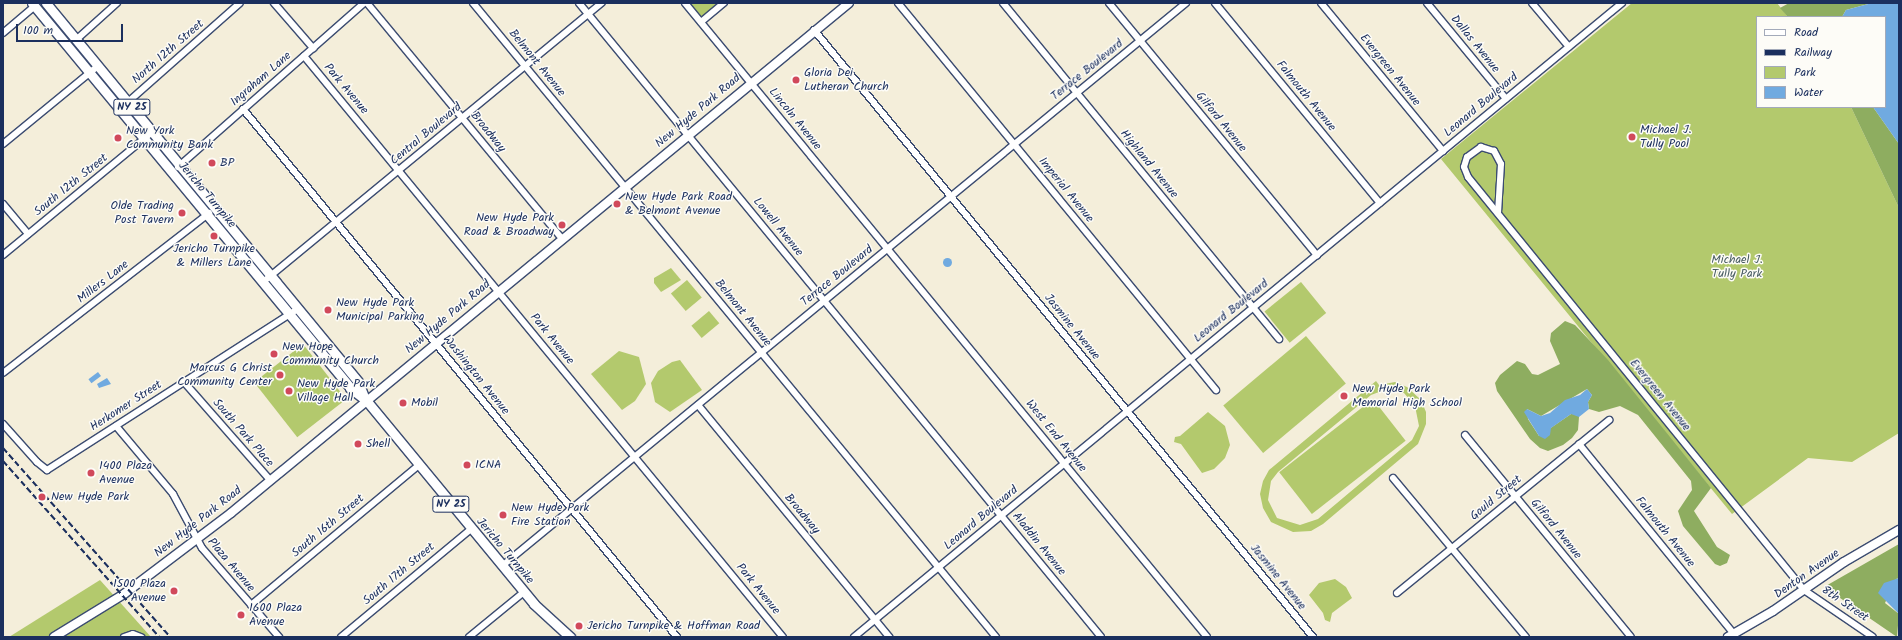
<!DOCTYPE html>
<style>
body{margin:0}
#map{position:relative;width:1902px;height:640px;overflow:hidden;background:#f4eeda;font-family:Kalam,sans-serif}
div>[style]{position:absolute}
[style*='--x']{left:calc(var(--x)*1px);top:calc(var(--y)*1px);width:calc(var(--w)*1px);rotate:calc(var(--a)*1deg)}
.green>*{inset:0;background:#b3c96d;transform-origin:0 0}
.forest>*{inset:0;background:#8ead60}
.water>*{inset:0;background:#70aae0;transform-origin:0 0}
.round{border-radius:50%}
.roads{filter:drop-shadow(1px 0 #3c4c71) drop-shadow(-1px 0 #3c4c71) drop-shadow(0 1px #3c4c71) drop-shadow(0 -1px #3c4c71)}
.minor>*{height:6px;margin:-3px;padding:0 3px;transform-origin:3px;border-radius:3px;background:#fff}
.secondary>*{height:8px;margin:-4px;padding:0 4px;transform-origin:4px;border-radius:4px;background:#fff}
.primary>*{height:9px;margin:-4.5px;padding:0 4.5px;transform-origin:4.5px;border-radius:4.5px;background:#fff}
.rail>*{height:2px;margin-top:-1px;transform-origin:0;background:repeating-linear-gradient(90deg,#1b2f5e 0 6px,transparent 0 9px)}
.dots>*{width:11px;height:11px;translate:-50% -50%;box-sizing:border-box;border:2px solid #fdfcf7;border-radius:50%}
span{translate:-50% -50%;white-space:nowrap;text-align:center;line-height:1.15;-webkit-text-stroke:3px #fdfcf7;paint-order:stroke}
.shield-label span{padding:1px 3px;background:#fdfcf7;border:1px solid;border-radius:3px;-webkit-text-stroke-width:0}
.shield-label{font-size:11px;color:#1b2f5e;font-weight:700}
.street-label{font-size:12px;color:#1b2f5e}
.poi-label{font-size:12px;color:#1b2f5e}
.left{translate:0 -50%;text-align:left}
.right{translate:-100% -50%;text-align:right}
.park-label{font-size:12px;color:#495d62}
.frame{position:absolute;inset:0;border:4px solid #1b2f5e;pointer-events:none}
.legend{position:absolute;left:1756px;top:16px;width:130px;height:92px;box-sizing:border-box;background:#fdfcf7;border:1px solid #a3aaba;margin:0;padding:5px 7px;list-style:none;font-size:12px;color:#1b2f5e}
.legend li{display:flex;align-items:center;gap:8px;height:20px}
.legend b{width:20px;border:1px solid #a3aaba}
.scale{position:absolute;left:16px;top:24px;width:107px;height:18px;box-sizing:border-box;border:2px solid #1b2f5e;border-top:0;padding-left:5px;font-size:12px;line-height:14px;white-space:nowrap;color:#1b2f5e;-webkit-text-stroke:3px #fdfcf7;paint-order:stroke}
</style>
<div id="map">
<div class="green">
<div style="clip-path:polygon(690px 3px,718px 3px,701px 17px)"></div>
<div style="clip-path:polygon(1632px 3px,1777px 3px,1788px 17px,1757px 17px,1757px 107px,1851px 107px,1899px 208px,1899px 433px,1852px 462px,1808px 458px,1732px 514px,1441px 159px)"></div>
<div style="clip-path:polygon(671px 268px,681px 280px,661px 292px,654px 283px,654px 278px)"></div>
<div style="left:687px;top:280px;width:23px;height:21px;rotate:50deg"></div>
<div style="left:1301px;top:282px;width:40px;height:47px;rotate:51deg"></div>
<div style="left:709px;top:311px;width:16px;height:23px;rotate:50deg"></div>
<div style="left:1306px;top:336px;width:62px;height:108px;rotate:50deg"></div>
<div style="left:303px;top:344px;width:70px;height:62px;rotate:52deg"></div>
<div style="clip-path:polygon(619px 351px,639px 357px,646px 384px,635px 401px,622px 410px,591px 374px)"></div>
<div style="clip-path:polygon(680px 360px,702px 390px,670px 412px,655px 402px,651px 383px,658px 371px,672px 362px)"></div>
<div style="clip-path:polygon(evenodd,1376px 381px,1379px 385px,1395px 382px,1407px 387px,1421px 400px,1426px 412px,1426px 424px,1418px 444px,1323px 524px,1311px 531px,1293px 532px,1271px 522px,1263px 508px,1260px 494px,1263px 481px,1269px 470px,1376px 381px,1387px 389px,1404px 393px,1415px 406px,1419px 426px,1412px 440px,1318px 519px,1300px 525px,1277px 518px,1268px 500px,1271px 481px,1278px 472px,1371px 395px,1387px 389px)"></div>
<div style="left:1373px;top:399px;width:53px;height:119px;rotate:52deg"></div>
<div style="clip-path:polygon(1208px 412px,1225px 426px,1230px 445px,1225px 458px,1214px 469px,1202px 473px,1181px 444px,1174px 442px,1175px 437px,1180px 436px)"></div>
<div style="clip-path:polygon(1335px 579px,1346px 587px,1352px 598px,1332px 613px,1330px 622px,1325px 620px,1323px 613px,1309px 595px,1319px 583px)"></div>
<div style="clip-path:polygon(100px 580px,151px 637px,9px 637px)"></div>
</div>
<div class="forest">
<div style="clip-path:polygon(1789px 3px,1872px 3px,1846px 10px,1842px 17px,1788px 17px,1780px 8px)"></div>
<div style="clip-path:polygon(1851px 107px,1873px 107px,1899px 144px,1899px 208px)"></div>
<div style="clip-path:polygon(1565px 321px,1575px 325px,1608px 360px,1711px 488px,1694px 511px,1717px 547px,1730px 555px,1727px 563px,1720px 566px,1715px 564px,1683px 526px,1678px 511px,1692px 490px,1691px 481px,1638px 415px,1620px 406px,1599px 412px,1589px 409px,1588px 402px,1592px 395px,1587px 389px,1541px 416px,1527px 409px,1528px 419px,1539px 436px,1571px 414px,1578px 414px,1579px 417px,1578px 430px,1572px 438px,1563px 445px,1548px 451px,1540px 448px,1530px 439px,1497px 391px,1495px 383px,1500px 375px,1517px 361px,1525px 364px,1532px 374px,1538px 375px,1560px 364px,1550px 341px,1551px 333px)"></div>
<div style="clip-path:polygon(1899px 544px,1899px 578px,1896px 579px,1885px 603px,1899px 614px,1897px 637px,1824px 587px)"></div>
</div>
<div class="water">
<div style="clip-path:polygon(1872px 3px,1899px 3px,1899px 144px,1873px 107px,1885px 107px,1885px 17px,1842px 17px,1846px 10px)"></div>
<div class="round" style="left:942.5px;top:257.5px;width:9px;height:9px"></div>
<div style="left:98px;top:372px;width:5px;height:12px;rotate:53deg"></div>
<div style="clip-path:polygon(107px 378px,111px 384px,99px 388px,97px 384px)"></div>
<div style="clip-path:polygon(1587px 389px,1592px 395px,1588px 402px,1589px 409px,1579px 417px,1571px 414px,1551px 428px,1550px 435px,1545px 439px,1539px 436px,1524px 412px,1527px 409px,1541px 416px,1550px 413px,1565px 400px,1580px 395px)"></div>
<div style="clip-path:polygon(1899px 578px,1899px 614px,1878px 593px,1884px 583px)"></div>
</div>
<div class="roads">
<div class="minor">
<div style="--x:274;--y:3;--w:60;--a:49.1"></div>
<div style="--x:367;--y:3;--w:306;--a:50.4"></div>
<div style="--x:473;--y:3;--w:822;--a:50.48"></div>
<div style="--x:579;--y:3;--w:821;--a:50.53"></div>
<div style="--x:685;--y:3;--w:821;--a:50.53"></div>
<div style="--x:898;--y:3;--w:501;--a:50.59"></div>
<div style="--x:1003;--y:3;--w:435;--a:50.6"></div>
<div style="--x:1109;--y:3;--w:327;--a:50.5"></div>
<div style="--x:1215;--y:3;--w:259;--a:50.5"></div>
<div style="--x:1321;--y:3;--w:192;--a:50.5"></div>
<div style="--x:1427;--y:3;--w:124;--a:50.5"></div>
<div style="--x:1532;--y:3;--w:57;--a:49.9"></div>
<div style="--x:701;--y:22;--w:30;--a:-40"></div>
<div style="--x:814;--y:30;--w:786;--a:50.58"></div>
<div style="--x:3;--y:33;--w:42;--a:-40.2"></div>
<div style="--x:77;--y:39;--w:54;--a:-42"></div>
<div style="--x:304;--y:56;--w:753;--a:50.5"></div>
<div style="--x:128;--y:102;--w:149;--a:-41.5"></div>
<div style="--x:243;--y:109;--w:683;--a:50.58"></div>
<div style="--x:3;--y:144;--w:123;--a:-39.4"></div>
<div style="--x:178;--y:167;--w:248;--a:-41.4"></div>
<div style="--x:3;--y:204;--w:39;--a:50"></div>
<div style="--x:1498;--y:213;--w:49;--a:-86.5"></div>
<div style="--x:1501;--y:164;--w:15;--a:-118"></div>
<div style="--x:1494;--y:151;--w:14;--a:-163"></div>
<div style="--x:1481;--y:147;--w:17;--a:144"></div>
<div style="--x:1467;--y:157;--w:10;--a:107"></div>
<div style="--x:1464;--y:167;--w:11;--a:68"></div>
<div style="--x:1468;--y:177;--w:532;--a:50.87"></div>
<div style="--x:1804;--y:590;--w:83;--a:34.3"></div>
<div style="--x:3;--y:255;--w:193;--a:-39.5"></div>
<div style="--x:263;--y:282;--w:439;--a:-39.5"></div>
<div style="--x:3;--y:373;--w:261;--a:-37.8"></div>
<div style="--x:184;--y:382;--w:130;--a:48.7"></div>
<div style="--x:698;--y:405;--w:301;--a:50.5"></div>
<div style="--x:3;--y:424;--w:51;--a:48.2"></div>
<div style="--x:37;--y:462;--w:13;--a:39"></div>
<div style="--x:47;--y:470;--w:298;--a:-32.7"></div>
<div style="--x:116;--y:426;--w:89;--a:50"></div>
<div style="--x:173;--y:494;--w:61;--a:61.8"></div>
<div style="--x:202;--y:548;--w:118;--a:49.1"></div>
<div style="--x:1465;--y:435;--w:261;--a:50.6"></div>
<div style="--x:1579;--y:444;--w:245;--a:50.8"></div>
<div style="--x:1393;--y:478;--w:207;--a:50.1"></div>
<div style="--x:502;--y:566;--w:886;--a:-39.46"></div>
<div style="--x:1397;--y:593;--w:274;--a:-39.2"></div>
<div style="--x:251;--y:605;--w:219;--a:-39.8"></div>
<div style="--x:124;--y:637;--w:9;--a:-18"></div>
<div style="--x:133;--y:634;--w:9;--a:21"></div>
<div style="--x:341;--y:637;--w:169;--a:-39.7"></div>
<div style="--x:469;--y:637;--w:71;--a:-39.3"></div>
<div style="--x:854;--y:637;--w:996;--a:-39.54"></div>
</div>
<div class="secondary">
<div style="--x:54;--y:637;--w:82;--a:-31.6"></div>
<div style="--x:124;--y:594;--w:134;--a:-37.1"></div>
<div style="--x:231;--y:513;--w:801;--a:-39.53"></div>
<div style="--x:1728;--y:637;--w:52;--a:-30"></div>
<div style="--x:1773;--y:611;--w:86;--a:-34.6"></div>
<div style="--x:1844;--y:562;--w:64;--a:-30.2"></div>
</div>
<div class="primary">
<div style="--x:32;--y:3;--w:499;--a:50.4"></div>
<div style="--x:350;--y:388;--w:20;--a:37"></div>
<div style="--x:366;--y:400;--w:264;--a:50.5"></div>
<div style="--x:534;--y:604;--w:49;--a:42.5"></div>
<div style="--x:46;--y:3;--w:491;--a:50.5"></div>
<div style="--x:358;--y:382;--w:18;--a:68"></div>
</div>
</div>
<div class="rail">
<div style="--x:3;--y:448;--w:252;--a:48.5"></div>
<div style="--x:3;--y:461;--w:235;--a:48.4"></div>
</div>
<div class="dots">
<div style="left:796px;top:80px;background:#d1495b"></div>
<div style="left:1632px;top:137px;background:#d1495b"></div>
<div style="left:118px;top:138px;background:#d1495b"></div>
<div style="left:212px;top:163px;background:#d1495b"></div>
<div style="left:617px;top:204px;background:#d1495b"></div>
<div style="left:182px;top:213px;background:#d1495b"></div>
<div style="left:562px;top:225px;background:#d1495b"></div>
<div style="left:214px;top:236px;background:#d1495b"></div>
<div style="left:328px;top:310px;background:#d1495b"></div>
<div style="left:274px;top:354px;background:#d1495b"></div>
<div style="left:280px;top:375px;background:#d1495b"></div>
<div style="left:289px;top:391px;background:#d1495b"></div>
<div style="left:1344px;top:396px;background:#d1495b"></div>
<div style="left:403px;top:403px;background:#d1495b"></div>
<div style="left:358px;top:444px;background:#d1495b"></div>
<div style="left:467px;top:465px;background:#d1495b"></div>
<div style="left:91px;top:473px;background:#d1495b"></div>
<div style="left:42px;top:497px;background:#d1495b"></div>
<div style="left:503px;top:515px;background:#d1495b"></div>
<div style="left:174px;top:591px;background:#d1495b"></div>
<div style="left:241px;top:615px;background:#d1495b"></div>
<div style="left:579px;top:626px;background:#d1495b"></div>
</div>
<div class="shield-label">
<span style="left:132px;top:107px">NY 25</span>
<span style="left:451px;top:504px">NY 25</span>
</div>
<div class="street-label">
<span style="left:1475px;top:44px;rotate:51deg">Dallas Avenue</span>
<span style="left:168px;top:52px;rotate:-41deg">North 12th Street</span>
<span style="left:537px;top:63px;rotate:51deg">Belmont Avenue</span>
<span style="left:1087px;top:70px;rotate:-39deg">Terrace Boulevard</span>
<span style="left:1390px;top:70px;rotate:51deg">Evergreen Avenue</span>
<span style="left:261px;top:79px;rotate:-41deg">Ingraham Lane</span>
<span style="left:346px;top:89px;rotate:50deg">Park Avenue</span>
<span style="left:1306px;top:96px;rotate:51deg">Falmouth Avenue</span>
<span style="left:1481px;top:105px;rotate:-40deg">Leonard Boulevard</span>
<span style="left:698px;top:111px;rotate:-40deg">New Hyde Park Road</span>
<span style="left:795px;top:119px;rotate:51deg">Lincoln Avenue</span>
<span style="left:1221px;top:122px;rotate:51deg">Gilford Avenue</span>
<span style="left:488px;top:132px;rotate:51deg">Broadway</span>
<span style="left:426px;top:134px;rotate:-40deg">Central Boulevard</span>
<span style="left:1149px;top:164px;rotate:51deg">Highland Avenue</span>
<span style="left:71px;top:185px;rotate:-39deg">South 12th Street</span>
<span style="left:1066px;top:190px;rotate:51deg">Imperial Avenue</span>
<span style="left:207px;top:195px;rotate:50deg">Jericho Turnpike</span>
<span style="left:778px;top:227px;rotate:51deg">Lowell Avenue</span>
<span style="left:837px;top:276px;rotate:-39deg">Terrace Boulevard</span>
<span style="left:103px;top:282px;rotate:-38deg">Millers Lane</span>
<span style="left:1231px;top:311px;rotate:-39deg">Leonard Boulevard</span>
<span style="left:743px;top:313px;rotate:51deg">Belmont Avenue</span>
<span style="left:448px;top:317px;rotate:-40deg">New Hyde Park Road</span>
<span style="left:1072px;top:327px;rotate:51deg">Jasmine Avenue</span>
<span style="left:552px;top:339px;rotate:51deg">Park Avenue</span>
<span style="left:476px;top:375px;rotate:51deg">Washington Avenue</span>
<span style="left:1660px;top:395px;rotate:51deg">Evergreen Avenue</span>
<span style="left:126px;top:406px;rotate:-33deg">Herkomer Street</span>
<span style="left:243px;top:433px;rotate:49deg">South Park Place</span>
<span style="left:1056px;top:436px;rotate:51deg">West End Avenue</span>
<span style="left:1496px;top:498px;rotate:-40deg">Gould Street</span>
<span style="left:802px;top:514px;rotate:50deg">Broadway</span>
<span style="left:981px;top:518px;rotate:-40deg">Leonard Boulevard</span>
<span style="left:198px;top:522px;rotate:-38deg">New Hyde Park Road</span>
<span style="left:328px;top:526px;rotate:-40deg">South 16th Street</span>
<span style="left:1556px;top:529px;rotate:51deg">Gilford Avenue</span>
<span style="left:1665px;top:532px;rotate:51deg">Falmouth Avenue</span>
<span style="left:1039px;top:544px;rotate:51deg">Aladdin Avenue</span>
<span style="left:505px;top:551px;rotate:50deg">Jericho Turnpike</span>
<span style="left:231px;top:565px;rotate:50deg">Plaza Avenue</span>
<span style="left:399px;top:574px;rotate:-40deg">South 17th Street</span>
<span style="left:1807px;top:574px;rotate:-35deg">Denton Avenue</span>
<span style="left:1278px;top:577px;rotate:51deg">Jasmine Avenue</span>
<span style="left:758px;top:589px;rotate:51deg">Park Avenue</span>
<span style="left:1845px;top:604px;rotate:34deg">8th Street</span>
</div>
<div class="poi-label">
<span class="left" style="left:804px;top:80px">Gloria Dei<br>Lutheran Church</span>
<span class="left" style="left:1640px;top:137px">Michael J.<br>Tully Pool</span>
<span class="left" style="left:126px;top:138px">New York<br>Community Bank</span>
<span class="left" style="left:220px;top:163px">BP</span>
<span class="left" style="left:625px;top:204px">New Hyde Park Road<br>&amp; Belmont Avenue</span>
<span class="right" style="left:174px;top:213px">Olde Trading<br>Post Tavern</span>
<span class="right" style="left:554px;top:225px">New Hyde Park<br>Road &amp; Broadway</span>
<span style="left:214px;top:256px">Jericho Turnpike<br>&amp; Millers Lane</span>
<span class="left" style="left:336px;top:310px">New Hyde Park<br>Municipal Parking</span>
<span class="left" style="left:282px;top:354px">New Hope<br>Community Church</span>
<span class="right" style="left:272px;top:375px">Marcus G Christ<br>Community Center</span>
<span class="left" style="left:297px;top:391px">New Hyde Park<br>Village Hall</span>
<span class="left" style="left:1352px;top:396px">New Hyde Park<br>Memorial High School</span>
<span class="left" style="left:411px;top:403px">Mobil</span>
<span class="left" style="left:366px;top:444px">Shell</span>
<span class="left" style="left:475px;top:465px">ICNA</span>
<span class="left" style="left:99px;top:473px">1400 Plaza<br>Avenue</span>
<span class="left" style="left:51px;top:497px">New Hyde Park</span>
<span class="left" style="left:511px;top:515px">New Hyde Park<br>Fire Station</span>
<span class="right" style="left:166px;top:591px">1500 Plaza<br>Avenue</span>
<span class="left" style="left:249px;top:615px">1600 Plaza<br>Avenue</span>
<span class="left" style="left:587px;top:626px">Jericho Turnpike &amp; Hoffman Road</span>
</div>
<div class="park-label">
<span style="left:1737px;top:267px">Michael J.<br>Tully Park</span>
</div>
<div class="frame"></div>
<ul class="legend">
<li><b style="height:5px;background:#fff"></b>Road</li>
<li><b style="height:5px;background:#1b2f5e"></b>Railway</li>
<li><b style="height:11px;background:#b3c96d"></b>Park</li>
<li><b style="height:11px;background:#70aae0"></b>Water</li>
</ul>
<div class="scale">100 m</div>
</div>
